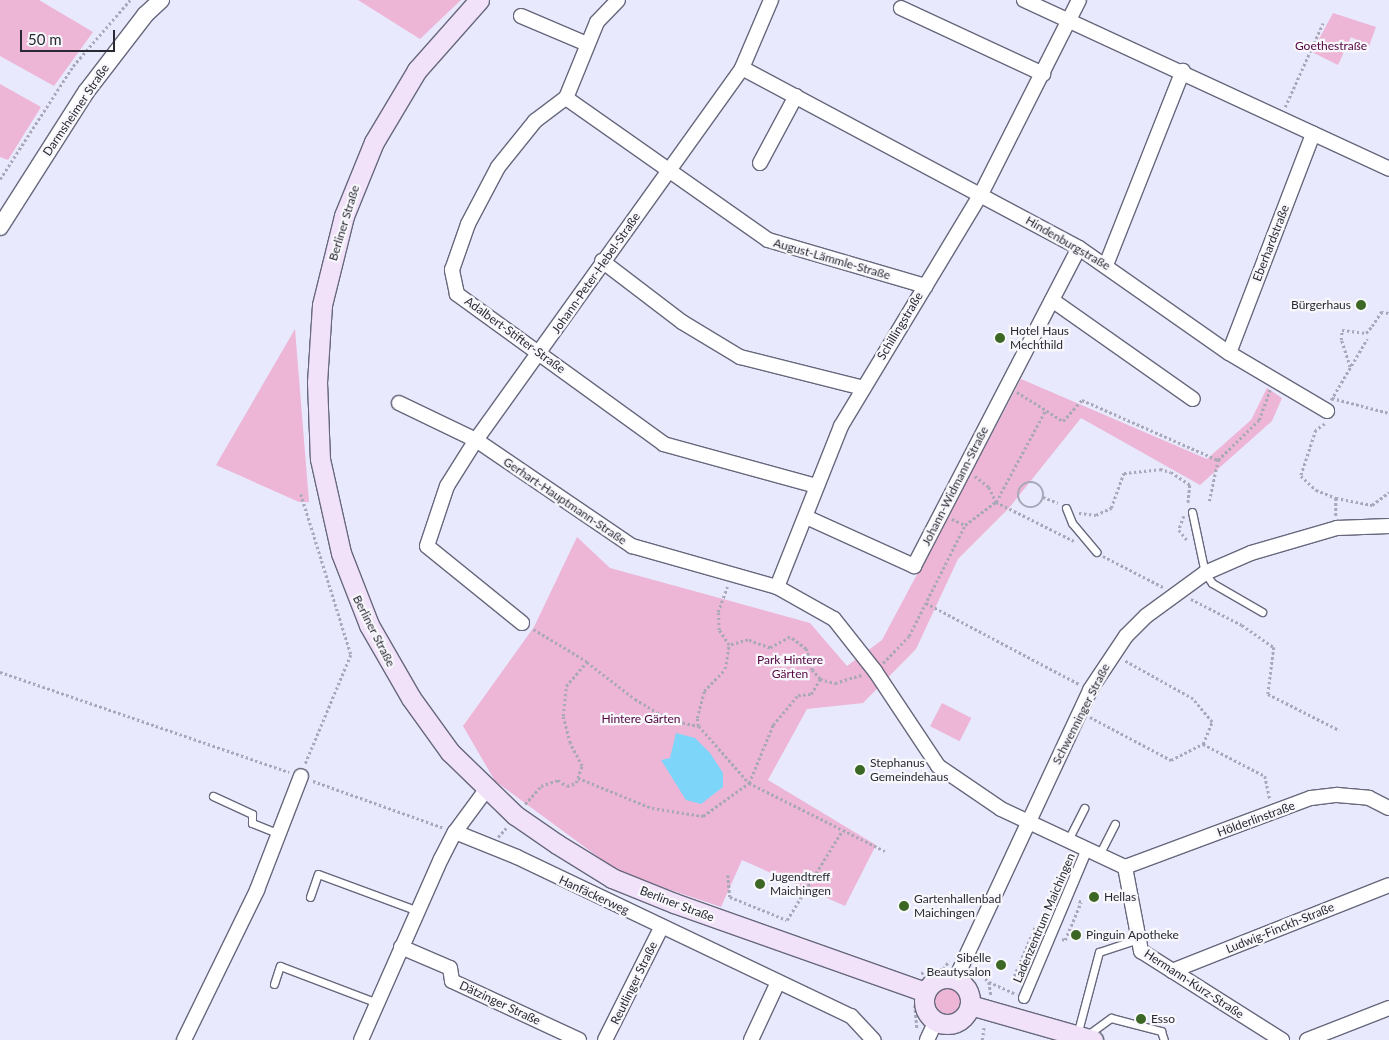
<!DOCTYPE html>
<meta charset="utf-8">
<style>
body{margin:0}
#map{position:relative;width:1389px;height:1040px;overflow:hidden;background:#e8e9fd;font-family:Lato,sans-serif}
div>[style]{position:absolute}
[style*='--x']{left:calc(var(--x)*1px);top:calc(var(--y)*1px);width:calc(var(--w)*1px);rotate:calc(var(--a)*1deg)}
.green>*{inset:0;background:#edb5d6;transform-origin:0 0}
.round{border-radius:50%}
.water>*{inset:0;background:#7dd6f9}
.path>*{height:2.5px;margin-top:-1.25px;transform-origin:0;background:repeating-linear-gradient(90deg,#a8a8b9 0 2.5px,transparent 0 5px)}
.path>.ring{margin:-1.25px;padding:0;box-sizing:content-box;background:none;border:2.5px solid #a8a8b9;border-radius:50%}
.roads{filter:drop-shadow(1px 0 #67687d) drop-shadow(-1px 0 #67687d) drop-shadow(0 1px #67687d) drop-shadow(0 -1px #67687d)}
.service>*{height:7px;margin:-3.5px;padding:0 3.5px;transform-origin:3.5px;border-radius:3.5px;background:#fff}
.pedestrian>*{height:10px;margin:-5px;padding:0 5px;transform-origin:5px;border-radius:5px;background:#fff}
.minor>*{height:14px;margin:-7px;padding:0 7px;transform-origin:7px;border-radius:7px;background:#fff}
.tertiary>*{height:16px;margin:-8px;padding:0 8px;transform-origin:8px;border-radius:8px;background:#fff}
.secondary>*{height:19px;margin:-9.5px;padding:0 9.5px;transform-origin:9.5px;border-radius:9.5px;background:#f1e2f9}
.secondary>.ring{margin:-9.5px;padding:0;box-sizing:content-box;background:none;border:19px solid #f1e2f9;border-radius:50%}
.path-bridge>*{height:2.5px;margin-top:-1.25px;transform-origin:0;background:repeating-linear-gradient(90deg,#a8a8b9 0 2.5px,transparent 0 5px)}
.dots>*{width:14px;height:14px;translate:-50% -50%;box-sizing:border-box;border:2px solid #f7f7fc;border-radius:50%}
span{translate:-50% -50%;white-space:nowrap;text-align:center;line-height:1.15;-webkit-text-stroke:4.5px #f7f7fc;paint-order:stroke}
.park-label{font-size:12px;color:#54063f}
.street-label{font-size:12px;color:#292933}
.poi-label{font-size:12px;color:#292933}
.right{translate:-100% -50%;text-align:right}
.left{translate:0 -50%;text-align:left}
.scale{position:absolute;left:20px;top:30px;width:95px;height:22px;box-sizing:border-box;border:2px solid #292933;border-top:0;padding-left:6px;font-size:15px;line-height:18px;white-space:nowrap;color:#292933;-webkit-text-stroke:4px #f7f7fc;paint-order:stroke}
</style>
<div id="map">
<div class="green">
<div style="clip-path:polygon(0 0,39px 0,93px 32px,54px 86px,0 56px)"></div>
<div style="clip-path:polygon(358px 0,461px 0,420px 39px)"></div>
<div style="clip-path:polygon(1333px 13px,1376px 27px,1369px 46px,1351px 37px,1338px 65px,1312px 52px)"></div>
<div style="clip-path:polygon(0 84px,41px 107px,8px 160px,0 157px)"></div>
<div style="clip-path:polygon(295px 329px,309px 502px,299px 502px,216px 465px)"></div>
<div style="clip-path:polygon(1021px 379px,1207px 459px,1251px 420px,1267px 388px,1282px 398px,1272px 421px,1200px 485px,1081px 418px,1009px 508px,958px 559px,916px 649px,863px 703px,807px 709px,768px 780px,876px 845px,845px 906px,742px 860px,721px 907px,620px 873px,495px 781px,463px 726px,534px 627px,577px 537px,610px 568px,810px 623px,847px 666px,882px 640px)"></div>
<div style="left:942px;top:703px;width:33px;height:26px;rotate:27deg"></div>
<div class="round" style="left:935px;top:988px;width:26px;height:26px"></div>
</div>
<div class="water">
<div style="clip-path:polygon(676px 733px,695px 738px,710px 753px,723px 773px,723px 787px,701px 804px,686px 800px,661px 760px,670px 758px)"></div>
</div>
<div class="path">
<div style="--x:1285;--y:107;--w:92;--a:-65.7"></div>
<div style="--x:0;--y:179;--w:135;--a:-57.1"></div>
<div style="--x:73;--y:66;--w:87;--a:-49.2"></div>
<div style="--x:1350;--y:367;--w:28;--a:-108"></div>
<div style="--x:1341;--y:340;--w:10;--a:-84"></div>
<div style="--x:1342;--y:330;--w:24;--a:7"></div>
<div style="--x:1366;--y:333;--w:9;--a:-49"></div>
<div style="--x:1017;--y:392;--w:54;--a:32.2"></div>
<div style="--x:1063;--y:421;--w:28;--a:-48"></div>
<div style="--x:1082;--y:400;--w:149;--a:23.8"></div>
<div style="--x:1332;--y:398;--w:59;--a:14.7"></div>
<div style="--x:1331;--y:400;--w:71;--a:-59.5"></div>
<div style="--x:1325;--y:424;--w:11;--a:146"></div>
<div style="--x:1316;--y:430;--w:48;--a:108.1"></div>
<div style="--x:1301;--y:476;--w:21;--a:43"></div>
<div style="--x:1316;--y:490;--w:22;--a:22"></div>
<div style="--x:1336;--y:498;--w:37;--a:11"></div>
<div style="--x:1372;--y:505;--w:21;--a:-37"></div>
<div style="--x:975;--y:476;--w:18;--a:38"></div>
<div style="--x:989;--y:487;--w:17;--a:65"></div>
<div style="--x:996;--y:502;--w:87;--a:26.6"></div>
<div class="ring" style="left:1018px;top:482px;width:23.5px;height:23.5px"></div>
<div style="--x:301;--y:494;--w:169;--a:72.7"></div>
<div style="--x:351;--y:655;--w:119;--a:112.7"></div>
<div style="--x:1043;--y:497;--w:16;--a:22"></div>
<div style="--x:1336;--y:498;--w:19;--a:90"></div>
<div style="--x:1209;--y:501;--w:42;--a:-77.6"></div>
<div style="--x:1218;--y:460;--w:57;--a:-44.3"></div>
<div style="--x:1259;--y:420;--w:32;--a:-70"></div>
<div style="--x:1079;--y:513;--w:17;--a:7"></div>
<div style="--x:1096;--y:515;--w:17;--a:-25"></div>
<div style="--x:1111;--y:508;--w:37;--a:-70"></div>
<div style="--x:1124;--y:473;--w:36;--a:-6"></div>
<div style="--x:1160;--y:469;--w:11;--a:15"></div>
<div style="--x:1171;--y:472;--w:23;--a:34"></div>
<div style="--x:1190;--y:485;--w:19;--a:96"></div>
<div style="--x:1184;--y:516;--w:15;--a:110"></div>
<div style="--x:1179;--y:530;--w:14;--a:51"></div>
<div style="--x:952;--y:519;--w:14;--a:25"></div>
<div style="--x:965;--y:525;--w:39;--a:-37"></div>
<div style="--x:996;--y:502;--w:103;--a:-61.7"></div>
<div style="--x:1103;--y:556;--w:70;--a:27.3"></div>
<div style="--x:1191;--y:599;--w:57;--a:27"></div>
<div style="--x:1242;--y:625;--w:39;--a:35"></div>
<div style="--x:1274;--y:647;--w:47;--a:97.3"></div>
<div style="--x:1268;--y:694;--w:80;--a:26.9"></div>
<div style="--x:926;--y:603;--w:173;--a:27.9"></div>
<div style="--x:587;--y:662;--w:61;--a:37.6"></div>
<div style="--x:635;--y:699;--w:39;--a:31"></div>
<div style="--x:668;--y:719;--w:31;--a:13"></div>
<div style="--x:698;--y:726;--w:8;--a:-97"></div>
<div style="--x:697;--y:718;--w:28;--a:-75"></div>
<div style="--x:704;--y:691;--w:30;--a:-46"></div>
<div style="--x:725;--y:669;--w:24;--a:-81"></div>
<div style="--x:729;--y:645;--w:18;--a:-124"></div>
<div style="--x:719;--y:630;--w:18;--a:-93"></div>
<div style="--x:718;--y:612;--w:27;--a:-70"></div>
<div style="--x:883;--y:663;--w:37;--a:-46"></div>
<div style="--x:909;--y:636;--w:124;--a:-63.2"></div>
<div style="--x:0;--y:672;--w:306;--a:19.1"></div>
<div style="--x:820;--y:679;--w:16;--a:15"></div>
<div style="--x:835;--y:683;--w:28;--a:-17"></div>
<div style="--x:1090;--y:717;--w:92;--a:28"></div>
<div style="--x:1171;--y:760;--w:36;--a:-27"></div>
<div style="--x:1203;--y:744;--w:24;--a:-68"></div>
<div style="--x:1212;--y:722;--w:30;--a:-130"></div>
<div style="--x:1193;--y:699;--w:78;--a:-150.8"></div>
<div style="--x:699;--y:726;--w:76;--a:48.7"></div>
<div style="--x:749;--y:783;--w:152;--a:26.6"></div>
<div style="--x:1203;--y:744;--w:70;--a:27.3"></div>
<div style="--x:1265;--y:776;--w:24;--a:78"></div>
<div style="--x:578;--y:778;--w:80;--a:22.1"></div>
<div style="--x:652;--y:808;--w:52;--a:8.9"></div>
<div style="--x:703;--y:816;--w:57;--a:-35.7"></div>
<div style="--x:749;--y:783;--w:63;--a:-67.5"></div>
<div style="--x:773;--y:725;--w:39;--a:-50"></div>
<div style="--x:798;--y:695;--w:13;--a:-4"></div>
<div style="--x:811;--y:694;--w:17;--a:-59"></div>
<div style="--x:820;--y:679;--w:12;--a:-132"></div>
<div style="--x:812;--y:670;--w:22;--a:-106"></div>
<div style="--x:806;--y:649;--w:20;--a:-143"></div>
<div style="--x:790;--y:637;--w:23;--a:151"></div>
<div style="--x:770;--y:648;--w:23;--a:-160"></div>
<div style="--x:748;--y:640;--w:20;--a:165"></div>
<div style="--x:313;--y:781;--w:139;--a:19.7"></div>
<div style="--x:525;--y:804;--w:24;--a:-48"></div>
<div style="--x:541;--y:786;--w:18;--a:-19"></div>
<div style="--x:558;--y:780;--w:11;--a:34"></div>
<div style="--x:567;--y:786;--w:9;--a:-18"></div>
<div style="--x:576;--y:783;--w:18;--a:-71"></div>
<div style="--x:582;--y:766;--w:26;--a:-118"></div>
<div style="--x:570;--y:743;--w:28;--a:-105"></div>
<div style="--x:563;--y:716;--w:30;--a:-84"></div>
<div style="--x:566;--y:686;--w:32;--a:-49"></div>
<div style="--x:587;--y:662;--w:64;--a:-149"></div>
<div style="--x:498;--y:837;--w:12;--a:-48"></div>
<div style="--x:728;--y:875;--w:22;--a:85"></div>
<div style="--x:730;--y:897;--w:61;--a:22"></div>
<div style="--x:787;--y:920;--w:105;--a:-58.3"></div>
<div style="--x:1054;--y:891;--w:38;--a:-67"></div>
<div style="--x:1041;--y:930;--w:3;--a:-162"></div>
<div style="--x:1038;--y:929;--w:41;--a:-67.2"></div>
<div style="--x:1054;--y:891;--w:4;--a:27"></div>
<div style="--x:1062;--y:939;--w:3;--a:18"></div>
<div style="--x:1065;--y:940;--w:41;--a:-67.2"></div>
<div style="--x:1081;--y:902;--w:4;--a:-166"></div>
<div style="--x:975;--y:968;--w:20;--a:45"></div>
<div style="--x:989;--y:982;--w:30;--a:24"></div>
<div style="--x:921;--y:973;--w:22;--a:-10"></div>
<div style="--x:943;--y:969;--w:10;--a:-53"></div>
<div style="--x:1020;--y:979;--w:7;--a:-153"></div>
<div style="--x:1014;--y:976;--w:53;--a:-66.8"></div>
<div style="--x:1035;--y:927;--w:4;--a:34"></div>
<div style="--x:989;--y:982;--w:13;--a:81"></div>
<div style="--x:915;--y:1005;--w:24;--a:85"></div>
<div style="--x:982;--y:1040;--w:15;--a:-82"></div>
</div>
<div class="roads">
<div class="service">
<div style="--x:1066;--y:508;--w:16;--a:68"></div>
<div style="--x:1072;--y:523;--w:38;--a:50"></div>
<div style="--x:1192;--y:512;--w:62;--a:78"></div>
<div style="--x:1205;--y:573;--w:12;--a:55"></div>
<div style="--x:1212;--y:583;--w:58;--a:30.1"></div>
<div style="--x:213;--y:796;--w:43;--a:24.8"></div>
<div style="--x:252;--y:814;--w:9;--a:90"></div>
<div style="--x:252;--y:823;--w:29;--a:22"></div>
<div style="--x:1068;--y:840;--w:36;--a:-63"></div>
<div style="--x:1099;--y:855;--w:35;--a:-63"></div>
<div style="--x:310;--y:897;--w:24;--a:-71"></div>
<div style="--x:318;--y:874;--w:107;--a:20.3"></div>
<div style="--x:274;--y:984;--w:19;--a:-72"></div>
<div style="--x:280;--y:966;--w:102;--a:20.8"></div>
<div style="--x:1077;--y:1035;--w:86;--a:-75.2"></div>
<div style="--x:1099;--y:952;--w:41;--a:-18.4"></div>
<div style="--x:1086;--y:1036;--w:31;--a:-36"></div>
<div style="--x:1111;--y:1018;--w:52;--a:14.6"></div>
<div style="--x:1161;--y:1031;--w:9;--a:72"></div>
</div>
<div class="pedestrian">
<div style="--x:1024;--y:998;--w:162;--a:-67.1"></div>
</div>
<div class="minor">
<div style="--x:1024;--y:0;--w:402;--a:24.8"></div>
<div style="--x:901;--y:8;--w:157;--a:24.9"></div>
<div style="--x:521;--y:16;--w:72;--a:23"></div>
<div style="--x:742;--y:68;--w:382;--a:28.1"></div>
<div style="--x:1079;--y:248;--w:183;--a:35"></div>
<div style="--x:1229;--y:353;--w:114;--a:30.6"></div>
<div style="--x:566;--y:98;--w:82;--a:-67.8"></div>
<div style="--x:597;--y:22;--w:30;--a:-46"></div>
<div style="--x:760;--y:163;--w:76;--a:-61.8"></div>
<div style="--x:602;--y:261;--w:101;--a:37.3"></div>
<div style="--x:682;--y:322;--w:68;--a:31.1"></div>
<div style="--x:740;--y:357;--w:127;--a:14.1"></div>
<div style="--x:1106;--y:265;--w:209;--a:-68.4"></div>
<div style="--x:1052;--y:300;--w:172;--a:35.1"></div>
<div style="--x:1229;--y:353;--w:235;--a:-69"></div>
<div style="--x:399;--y:403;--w:85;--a:25.7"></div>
<div style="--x:476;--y:440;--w:189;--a:34.2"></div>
<div style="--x:632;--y:546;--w:151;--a:15.8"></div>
<div style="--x:777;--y:587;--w:65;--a:29.3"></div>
<div style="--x:834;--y:619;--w:66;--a:51.7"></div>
<div style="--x:875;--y:671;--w:114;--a:56.4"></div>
<div style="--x:938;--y:766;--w:76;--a:34.3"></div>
<div style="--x:1001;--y:809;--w:137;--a:25.1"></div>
<div style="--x:1125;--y:867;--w:86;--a:79.2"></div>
<div style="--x:1141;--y:951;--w:167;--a:32.3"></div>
<div style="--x:816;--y:486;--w:158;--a:-164.6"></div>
<div style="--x:664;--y:444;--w:256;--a:-144.1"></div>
<div style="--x:457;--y:294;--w:25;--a:-102"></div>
<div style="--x:452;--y:270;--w:49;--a:-70.8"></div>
<div style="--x:468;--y:224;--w:64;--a:-62.2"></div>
<div style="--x:498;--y:167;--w:59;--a:-51.2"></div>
<div style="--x:535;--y:121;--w:39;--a:-37"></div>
<div style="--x:566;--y:98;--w:247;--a:35.1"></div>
<div style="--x:768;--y:240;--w:164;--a:16.3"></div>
<div style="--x:806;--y:517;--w:119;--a:24.4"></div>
<div style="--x:914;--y:566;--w:358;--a:-62.6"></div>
<div style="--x:777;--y:587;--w:173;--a:-68.3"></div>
<div style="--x:841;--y:426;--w:271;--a:-58.9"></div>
<div style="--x:981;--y:194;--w:217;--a:-63.2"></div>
<div style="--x:522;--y:623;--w:122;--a:-141"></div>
<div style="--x:427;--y:546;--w:63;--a:-71.6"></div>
<div style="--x:447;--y:486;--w:54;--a:-57.8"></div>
<div style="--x:476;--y:440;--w:457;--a:-54.4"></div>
<div style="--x:742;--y:68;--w:74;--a:-66.9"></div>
<div style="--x:455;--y:832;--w:67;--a:22"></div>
<div style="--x:517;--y:857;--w:370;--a:25.5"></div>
<div style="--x:851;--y:1016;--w:33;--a:47"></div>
<div style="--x:1125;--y:867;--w:198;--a:-20.4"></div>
<div style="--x:1311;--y:798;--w:26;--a:-7"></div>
<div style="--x:1337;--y:795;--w:32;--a:5"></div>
<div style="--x:1369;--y:798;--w:22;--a:27"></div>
<div style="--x:401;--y:947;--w:53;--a:23.2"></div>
<div style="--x:450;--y:968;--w:13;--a:81"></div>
<div style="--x:452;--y:981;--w:140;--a:24.9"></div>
<div style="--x:1172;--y:971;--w:233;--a:-21.6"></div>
<div style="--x:955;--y:980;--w:320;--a:-65"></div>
<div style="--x:1090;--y:690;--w:65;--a:-56.3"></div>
<div style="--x:1126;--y:636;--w:28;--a:-45"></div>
<div style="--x:1146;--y:616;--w:73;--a:-36.1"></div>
<div style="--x:1205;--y:573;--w:50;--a:-23.5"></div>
<div style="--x:1251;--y:553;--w:90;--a:-16.2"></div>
<div style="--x:1337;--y:528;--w:52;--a:-2.2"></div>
<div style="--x:184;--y:1040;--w:167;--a:-64"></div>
<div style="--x:257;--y:890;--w:122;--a:-68.9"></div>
<div style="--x:361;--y:1040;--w:198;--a:-66.2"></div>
<div style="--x:441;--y:859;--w:30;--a:-63"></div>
<div style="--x:455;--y:832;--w:52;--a:-53.6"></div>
<div style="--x:605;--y:1040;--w:127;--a:-63.4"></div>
<div style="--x:751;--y:1040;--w:64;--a:-65"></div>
<div style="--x:927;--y:1040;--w:21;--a:-65"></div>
<div style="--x:1307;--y:1040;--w:88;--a:-21.3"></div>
</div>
<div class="tertiary">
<div style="--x:0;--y:227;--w:160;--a:-57.5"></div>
<div style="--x:86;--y:92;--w:97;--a:-52.5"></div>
<div style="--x:145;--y:15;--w:22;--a:-43"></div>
</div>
<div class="secondary">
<div style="--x:479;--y:0;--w:94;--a:131.5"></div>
<div style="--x:417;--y:70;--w:84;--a:120.8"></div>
<div style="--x:374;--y:142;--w:80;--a:112.1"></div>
<div style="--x:344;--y:216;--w:92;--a:103.9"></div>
<div style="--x:322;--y:305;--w:77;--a:93.7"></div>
<div style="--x:317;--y:382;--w:77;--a:87.8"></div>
<div style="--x:320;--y:459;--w:96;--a:77.4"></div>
<div style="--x:341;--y:553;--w:77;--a:68.7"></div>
<div style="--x:369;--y:625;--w:84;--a:60.1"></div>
<div style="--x:411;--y:698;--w:67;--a:54.2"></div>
<div style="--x:450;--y:752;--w:91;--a:44.1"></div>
<div style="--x:515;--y:815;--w:51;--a:34.6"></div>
<div style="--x:557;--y:844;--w:65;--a:31.7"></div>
<div style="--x:612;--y:878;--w:67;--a:22"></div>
<div style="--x:674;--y:903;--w:267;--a:19.5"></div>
<div class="ring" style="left:924px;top:978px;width:27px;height:27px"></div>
<div style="--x:970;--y:1005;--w:128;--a:15.9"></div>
</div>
</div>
<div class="path-bridge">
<div style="--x:1372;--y:326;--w:17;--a:-57"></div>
<div style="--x:1381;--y:312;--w:8;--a:7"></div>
</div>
<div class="dots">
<div style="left:1361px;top:305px;background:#3c6725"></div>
<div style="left:1000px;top:338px;background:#3c6725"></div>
<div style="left:860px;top:770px;background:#3c6725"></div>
<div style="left:760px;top:884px;background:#3c6725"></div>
<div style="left:1094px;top:897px;background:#3c6725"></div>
<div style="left:904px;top:906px;background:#3c6725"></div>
<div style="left:1076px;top:935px;background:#3c6725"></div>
<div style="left:1001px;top:965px;background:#3c6725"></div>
<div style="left:1141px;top:1019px;background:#3c6725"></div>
</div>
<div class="park-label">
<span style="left:1331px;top:46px">Goethestraße</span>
<span style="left:790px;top:667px">Park Hintere<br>Gärten</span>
<span style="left:641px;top:719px">Hintere Gärten</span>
</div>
<div class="street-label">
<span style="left:76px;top:110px;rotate:-56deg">Darmsheimer Straße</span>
<span style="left:344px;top:223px;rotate:-73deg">Berliner Straße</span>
<span style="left:1068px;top:243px;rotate:30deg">Hindenburgstraße</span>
<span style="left:1271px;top:243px;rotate:-69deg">Eberhardstraße</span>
<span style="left:832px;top:259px;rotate:16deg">August-Lämmle-Straße</span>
<span style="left:596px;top:273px;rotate:-55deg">Johann-Peter-Hebel-Straße</span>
<span style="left:900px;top:326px;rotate:-59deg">Schillingstraße</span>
<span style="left:515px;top:335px;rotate:36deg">Adalbert-Stifter-Straße</span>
<span style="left:955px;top:486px;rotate:-63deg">Johann-Widmann-Straße</span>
<span style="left:565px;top:501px;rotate:34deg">Gerhart-Hauptmann-Straße</span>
<span style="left:374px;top:631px;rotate:63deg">Berliner Straße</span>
<span style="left:1081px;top:714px;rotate:-63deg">Schwenninger Straße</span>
<span style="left:1256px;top:819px;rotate:-20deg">Hölderlinstraße</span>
<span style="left:594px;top:895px;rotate:25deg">Hanfäckerweg</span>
<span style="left:677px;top:904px;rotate:21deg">Berliner Straße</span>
<span style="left:1044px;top:918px;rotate:-67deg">Ladenzentrum Maichingen</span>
<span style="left:1280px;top:928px;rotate:-22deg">Ludwig-Finckh-Straße</span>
<span style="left:634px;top:983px;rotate:-64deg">Reutlinger Straße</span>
<span style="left:1194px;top:984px;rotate:33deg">Hermann-Kurz-Straße</span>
<span style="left:500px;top:1003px;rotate:25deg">Dätzinger Straße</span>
</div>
<div class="poi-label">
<span class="right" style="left:1351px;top:305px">Bürgerhaus</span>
<span class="left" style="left:1010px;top:338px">Hotel Haus<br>Mechthild</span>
<span class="left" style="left:870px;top:770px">Stephanus<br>Gemeindehaus</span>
<span class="left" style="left:770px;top:884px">Jugendtreff<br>Maichingen</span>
<span class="left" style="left:1104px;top:897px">Hellas</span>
<span class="left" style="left:914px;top:906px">Gartenhallenbad<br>Maichingen</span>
<span class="left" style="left:1086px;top:935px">Pinguin Apotheke</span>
<span class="right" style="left:991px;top:965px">Sibelle<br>Beautysalon</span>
<span class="left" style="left:1151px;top:1019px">Esso</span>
</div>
<div class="scale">50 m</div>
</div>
